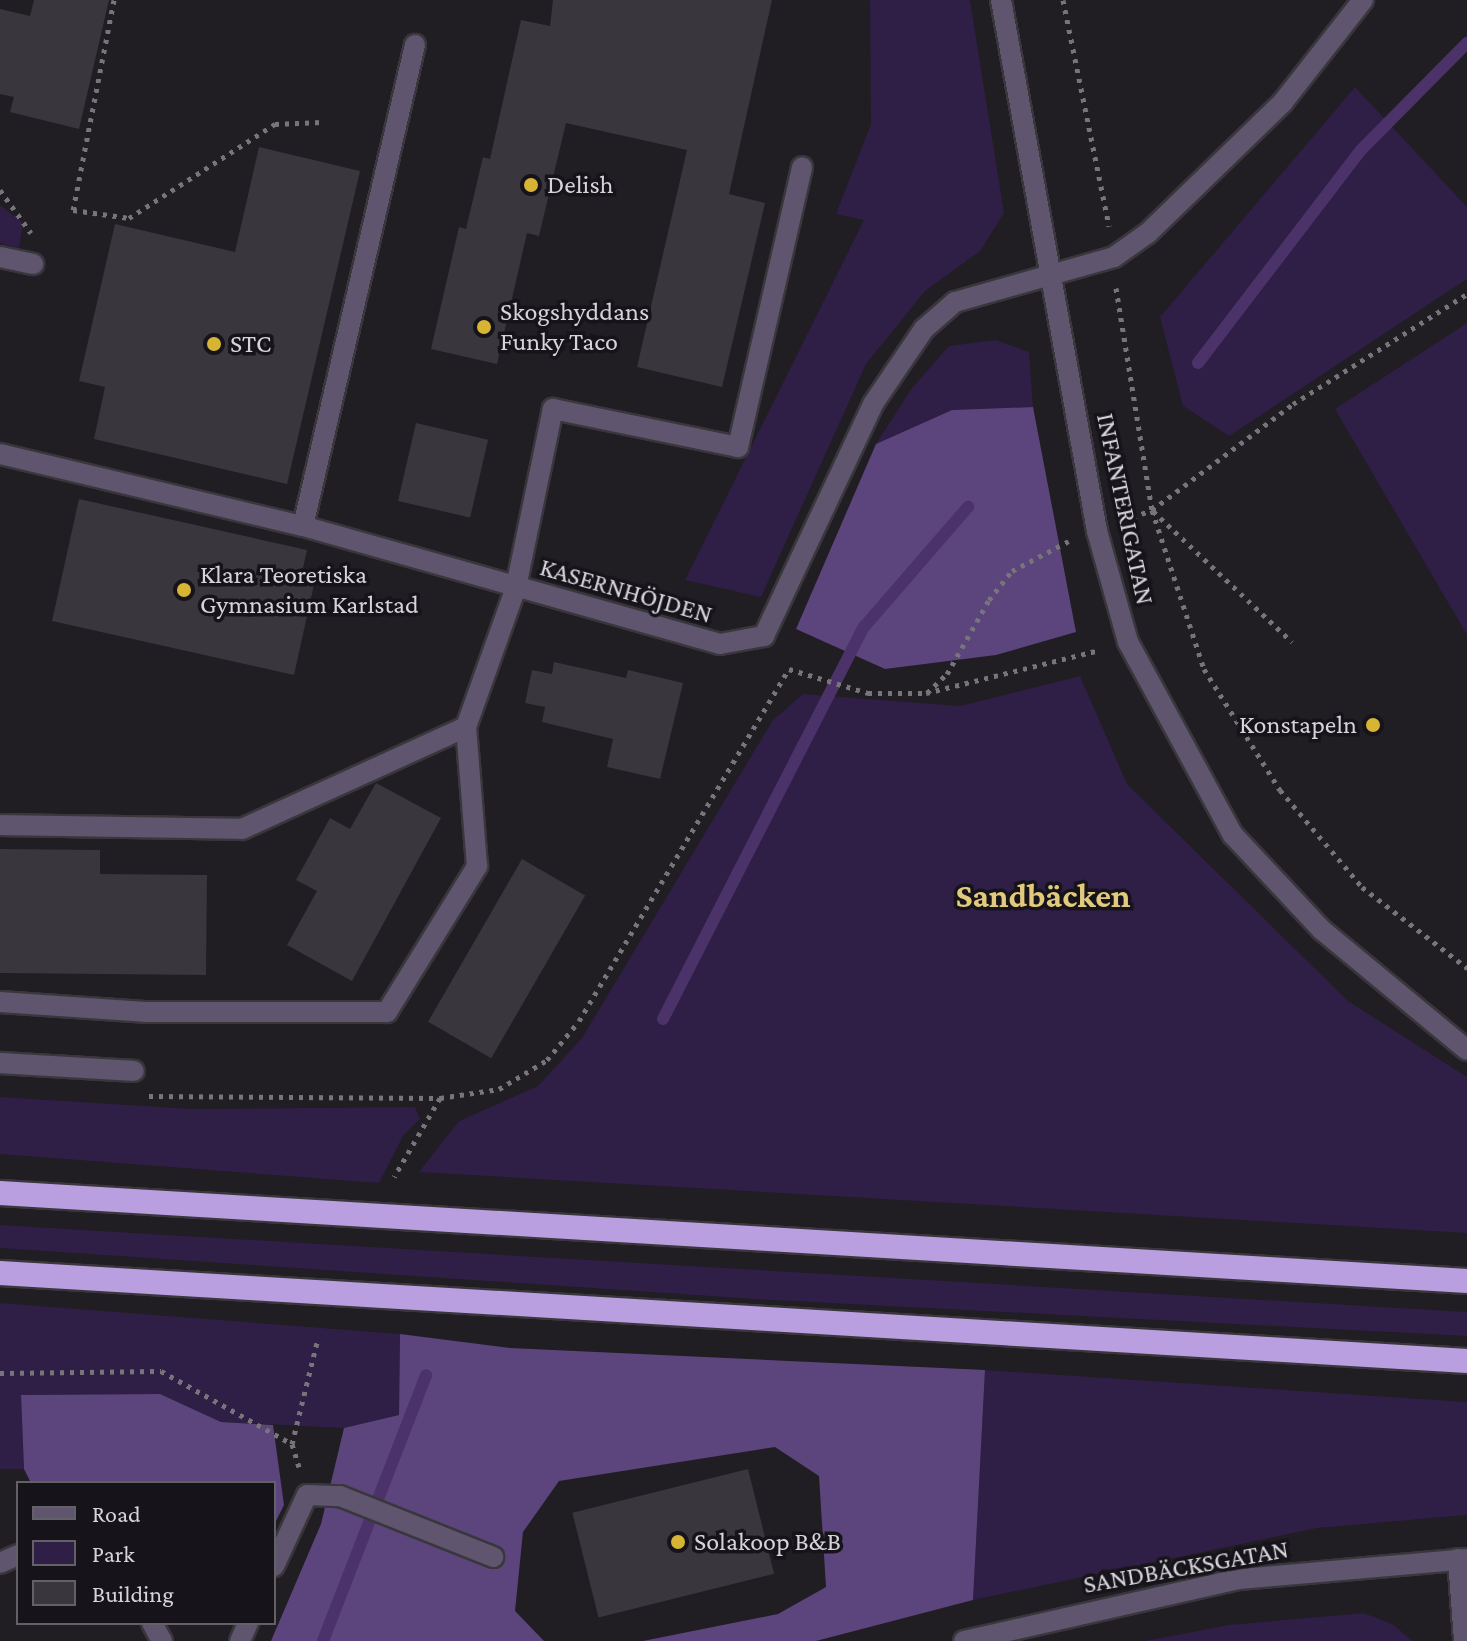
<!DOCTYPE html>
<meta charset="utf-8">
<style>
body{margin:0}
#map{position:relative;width:1467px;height:1641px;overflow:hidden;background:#201d23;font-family:"Crimson Pro",serif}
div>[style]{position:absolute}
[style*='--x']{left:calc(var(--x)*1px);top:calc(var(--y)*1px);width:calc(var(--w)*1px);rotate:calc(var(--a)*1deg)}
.green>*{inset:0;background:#2f1e45}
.forest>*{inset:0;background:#5c447c}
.stream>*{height:12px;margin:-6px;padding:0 6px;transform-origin:6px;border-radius:6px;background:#4b3369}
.building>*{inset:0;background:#39363d;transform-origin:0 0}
.path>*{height:5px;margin-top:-2.5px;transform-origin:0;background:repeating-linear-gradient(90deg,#77757a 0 4px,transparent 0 10px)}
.roads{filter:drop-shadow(2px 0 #39373c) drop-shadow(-2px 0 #39373c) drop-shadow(0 2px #39373c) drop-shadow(0 -2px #39373c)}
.minor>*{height:20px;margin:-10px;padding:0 10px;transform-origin:10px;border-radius:10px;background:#5f556e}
.highway>*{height:24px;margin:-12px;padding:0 12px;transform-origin:12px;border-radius:12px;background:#b99fdf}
.dots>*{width:22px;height:22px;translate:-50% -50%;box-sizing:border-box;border:4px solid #16141a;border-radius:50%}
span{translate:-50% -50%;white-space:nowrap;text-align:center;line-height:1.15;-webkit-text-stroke:7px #16141a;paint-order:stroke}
.poi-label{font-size:26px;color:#d6d4d8}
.left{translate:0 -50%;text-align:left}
.right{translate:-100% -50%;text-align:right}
.street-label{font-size:26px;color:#d6d4d8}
.district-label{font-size:34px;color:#e1ca7d;font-weight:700}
.legend{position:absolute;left:16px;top:1481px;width:260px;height:144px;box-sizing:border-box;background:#16141a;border:2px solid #636166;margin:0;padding:10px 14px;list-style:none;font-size:24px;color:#d6d4d8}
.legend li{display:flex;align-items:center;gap:16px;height:40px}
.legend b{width:40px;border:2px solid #636166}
</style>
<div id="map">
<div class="green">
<div style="clip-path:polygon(870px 0,970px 0,1004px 213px,980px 251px,925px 291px,866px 364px,761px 597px,685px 580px,864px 220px,836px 214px,871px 124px)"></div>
<div style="clip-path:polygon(1355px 87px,1467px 207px,1467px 279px,1229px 436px,1183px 406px,1160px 317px)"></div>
<div style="clip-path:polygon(0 205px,23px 223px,19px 248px,0 243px)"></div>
<div style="clip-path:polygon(1467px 323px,1467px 635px,1335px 409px)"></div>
<div style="clip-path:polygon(996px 340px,1029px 352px,1033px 407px,952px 410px,876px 444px,912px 388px,949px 346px)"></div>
<div style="clip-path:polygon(1080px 676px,1127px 784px,1348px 1001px,1467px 1077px,1467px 1233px,419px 1172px,459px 1121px,538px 1086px,582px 1038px,773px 720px,803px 694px,960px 706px)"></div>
<div style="clip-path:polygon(0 1097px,193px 1109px,415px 1107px,420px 1119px,403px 1136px,379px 1183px,0 1154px)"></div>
<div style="clip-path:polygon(0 1225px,1467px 1312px,1467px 1336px,754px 1299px,0 1248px)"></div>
<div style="clip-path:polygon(0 1303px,400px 1334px,399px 1415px,344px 1428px,221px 1422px,160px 1394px,21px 1395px,24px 1469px,0 1469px)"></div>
<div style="clip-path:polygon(985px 1370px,1467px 1402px,1467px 1515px,1317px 1528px,973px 1600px)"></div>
<div style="clip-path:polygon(1364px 1613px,1394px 1625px,1412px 1641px,1145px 1641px,1229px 1625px)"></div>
</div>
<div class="forest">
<div style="clip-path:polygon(1033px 407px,1076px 632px,996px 655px,885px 669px,796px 629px,876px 444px,952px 410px)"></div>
<div style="clip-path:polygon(400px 1334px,510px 1348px,985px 1370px,973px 1600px,816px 1641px,643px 1641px,778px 1614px,826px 1587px,819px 1476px,775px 1447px,559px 1481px,523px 1532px,515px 1611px,544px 1641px,271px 1641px,321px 1524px,344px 1428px,399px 1415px)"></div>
<div style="clip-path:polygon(160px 1394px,221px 1422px,273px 1425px,284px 1505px,274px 1525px,274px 1483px,31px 1483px,24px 1469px,21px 1395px)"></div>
</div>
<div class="stream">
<div style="--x:1198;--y:363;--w:268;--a:-52.6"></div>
<div style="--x:1361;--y:150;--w:151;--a:-45.3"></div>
<div style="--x:663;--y:1019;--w:441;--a:-62.9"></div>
<div style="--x:864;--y:627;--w:159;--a:-49.1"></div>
<div style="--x:323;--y:1641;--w:285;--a:-68.8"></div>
</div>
<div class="building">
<div style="clip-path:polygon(34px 0,109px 0,79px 129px,10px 112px,14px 97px,0 94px,0 9px,30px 16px)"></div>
<div style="clip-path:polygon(553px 0,772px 0,729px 194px,765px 203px,722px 387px,637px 367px,687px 150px,566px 123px,539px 236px,527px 233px,497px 364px,431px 349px,459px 227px,466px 229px,483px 157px,490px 159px,521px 20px,550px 26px)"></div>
<div style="clip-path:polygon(259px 147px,360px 171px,287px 484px,94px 439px,105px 387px,79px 381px,115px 224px,235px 252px)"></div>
<div style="left:416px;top:423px;width:74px;height:80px;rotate:13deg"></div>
<div style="clip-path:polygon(79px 499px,307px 550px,301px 577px,315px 580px,294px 675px,52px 621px)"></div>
<div style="clip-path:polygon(554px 662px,626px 678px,628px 670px,683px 683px,660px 779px,607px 767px,613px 739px,542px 722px,545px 707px,525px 703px,532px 670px,552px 674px)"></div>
<div style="clip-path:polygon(376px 783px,441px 818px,352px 981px,287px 945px,317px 891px,296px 880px,330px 818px,350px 829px)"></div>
<div style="clip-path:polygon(0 849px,100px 850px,100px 874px,207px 875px,206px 975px,0 973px)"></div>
<div style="left:522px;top:859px;width:73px;height:188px;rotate:30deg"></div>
<div style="left:748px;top:1469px;width:108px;height:181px;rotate:76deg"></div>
</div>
<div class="path">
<div style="--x:114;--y:0;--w:214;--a:101"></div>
<div style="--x:73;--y:210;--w:57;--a:8.1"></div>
<div style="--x:129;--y:218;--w:174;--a:-32.8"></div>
<div style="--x:275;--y:124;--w:47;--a:-2.4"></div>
<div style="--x:1063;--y:0;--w:231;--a:78.5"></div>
<div style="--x:0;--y:190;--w:53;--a:54.2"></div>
<div style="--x:1116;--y:288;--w:225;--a:80.8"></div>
<div style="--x:1152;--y:510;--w:167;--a:71.9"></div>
<div style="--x:1204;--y:669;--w:143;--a:57.9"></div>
<div style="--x:1280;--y:790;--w:127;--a:49.8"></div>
<div style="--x:1362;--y:887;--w:133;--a:37.6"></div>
<div style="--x:1153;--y:511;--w:191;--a:43.3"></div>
<div style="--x:1123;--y:521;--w:31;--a:-21"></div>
<div style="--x:1152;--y:510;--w:176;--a:-36.9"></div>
<div style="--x:1293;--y:404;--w:206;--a:-32.3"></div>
<div style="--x:927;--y:693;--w:28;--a:-44"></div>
<div style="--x:947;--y:674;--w:85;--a:-60.4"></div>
<div style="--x:989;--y:600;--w:37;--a:-52"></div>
<div style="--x:1012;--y:571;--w:64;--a:-27.8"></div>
<div style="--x:149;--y:1096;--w:291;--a:0.4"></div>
<div style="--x:440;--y:1098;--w:91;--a:120.2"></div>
<div style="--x:440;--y:1098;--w:60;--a:-8.7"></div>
<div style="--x:499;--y:1089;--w:56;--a:-31.1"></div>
<div style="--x:547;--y:1060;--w:50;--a:-50.6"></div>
<div style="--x:579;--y:1021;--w:410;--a:-59.2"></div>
<div style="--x:789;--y:669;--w:83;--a:16.9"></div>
<div style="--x:868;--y:693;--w:58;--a:0"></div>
<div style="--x:926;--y:693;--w:179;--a:-13.9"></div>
<div style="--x:0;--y:1373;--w:161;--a:-0.7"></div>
<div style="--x:161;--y:1371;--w:150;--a:29.1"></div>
<div style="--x:299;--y:1467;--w:24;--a:-107"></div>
<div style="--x:292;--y:1444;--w:105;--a:-76.2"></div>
</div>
<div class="roads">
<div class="minor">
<div style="--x:1001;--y:0;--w:540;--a:79.75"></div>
<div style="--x:1097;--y:531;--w:115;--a:74.4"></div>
<div style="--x:1128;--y:642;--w:220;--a:61.5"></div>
<div style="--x:1233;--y:835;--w:130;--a:46.9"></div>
<div style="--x:1322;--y:930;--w:188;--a:39.6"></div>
<div style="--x:0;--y:257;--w:34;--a:12"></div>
<div style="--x:0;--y:454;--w:311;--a:13.4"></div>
<div style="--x:303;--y:526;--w:433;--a:15.8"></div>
<div style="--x:720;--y:644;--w:45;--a:-10.3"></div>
<div style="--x:764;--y:636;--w:256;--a:-64.8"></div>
<div style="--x:873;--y:404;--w:91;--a:-55.8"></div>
<div style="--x:924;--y:329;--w:41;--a:-41.1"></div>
<div style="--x:955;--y:302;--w:165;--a:-15.8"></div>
<div style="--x:1114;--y:257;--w:42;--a:-35.2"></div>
<div style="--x:1148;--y:233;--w:188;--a:-44.1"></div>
<div style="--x:1283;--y:102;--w:130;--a:-51.9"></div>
<div style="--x:303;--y:526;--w:494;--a:-76.9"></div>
<div style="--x:0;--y:825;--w:242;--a:0.9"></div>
<div style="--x:242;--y:829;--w:246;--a:-24.5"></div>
<div style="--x:466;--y:727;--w:149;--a:-70.3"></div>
<div style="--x:516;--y:587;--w:182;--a:-78.3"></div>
<div style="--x:553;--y:409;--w:189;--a:11.6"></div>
<div style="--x:738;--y:447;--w:287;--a:-77.1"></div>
<div style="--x:0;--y:1002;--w:145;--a:3.9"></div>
<div style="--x:145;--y:1012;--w:242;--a:0"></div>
<div style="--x:387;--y:1012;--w:172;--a:-58.3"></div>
<div style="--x:477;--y:866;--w:139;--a:-94.5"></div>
<div style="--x:0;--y:1063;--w:134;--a:3.4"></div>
<div style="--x:1458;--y:1559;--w:82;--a:85.8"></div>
<div style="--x:0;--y:1563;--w:20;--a:-24"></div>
<div style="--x:274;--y:1566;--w:78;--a:-65.1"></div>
<div style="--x:307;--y:1495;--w:33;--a:2"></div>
<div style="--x:340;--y:1496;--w:165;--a:21.7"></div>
<div style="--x:152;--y:1623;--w:21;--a:61"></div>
<div style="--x:240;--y:1641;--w:20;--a:-66"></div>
<div style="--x:964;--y:1641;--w:283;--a:-12.7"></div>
<div style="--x:1240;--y:1579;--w:228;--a:-5"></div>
</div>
<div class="highway">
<div style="--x:0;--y:1193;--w:1470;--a:3.43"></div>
<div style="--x:0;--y:1273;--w:1470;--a:3.43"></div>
</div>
</div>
<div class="dots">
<div style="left:531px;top:185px;background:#d7b434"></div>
<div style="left:484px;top:327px;background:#d7b434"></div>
<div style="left:214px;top:344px;background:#d7b434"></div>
<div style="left:184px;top:590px;background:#d7b434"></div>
<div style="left:1373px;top:725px;background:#d7b434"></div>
<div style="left:678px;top:1542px;background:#d7b434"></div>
</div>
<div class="poi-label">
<span class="left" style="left:547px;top:185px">Delish</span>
<span class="left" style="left:500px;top:327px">Skogshyddans<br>Funky Taco</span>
<span class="left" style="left:230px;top:344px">STC</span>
<span class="left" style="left:200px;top:590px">Klara Teoretiska<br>Gymnasium Karlstad</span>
<span class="right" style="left:1357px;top:725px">Konstapeln</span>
<span class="left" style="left:694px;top:1542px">Solakoop B&amp;B</span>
</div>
<div class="street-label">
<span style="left:1125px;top:509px;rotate:78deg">INFANTERIGATAN</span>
<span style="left:626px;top:591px;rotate:16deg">KASERNHÖJDEN</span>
<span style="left:1186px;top:1567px;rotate:-10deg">SANDBÄCKSGATAN</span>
</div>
<div class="district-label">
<span style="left:1043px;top:896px">Sandbäcken</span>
</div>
<ul class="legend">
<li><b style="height:10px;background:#5f556e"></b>Road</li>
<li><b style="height:22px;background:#2f1e45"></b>Park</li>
<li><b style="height:22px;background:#39363d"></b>Building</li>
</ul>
</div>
